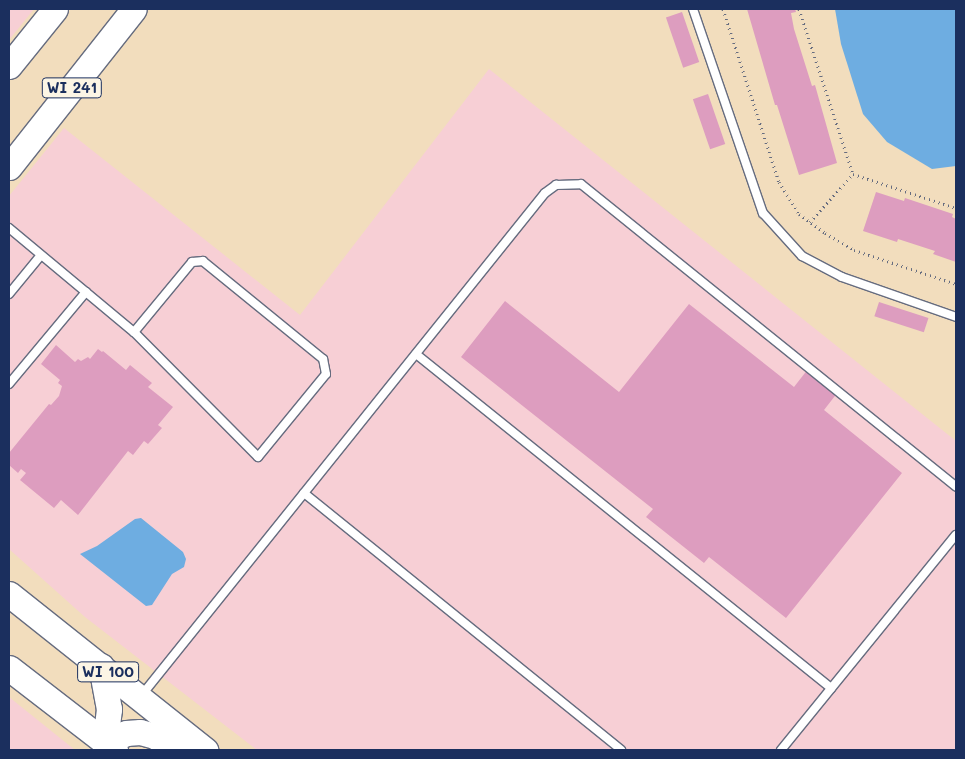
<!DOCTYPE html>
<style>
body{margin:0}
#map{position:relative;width:965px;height:759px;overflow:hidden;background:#f2ddbd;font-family:Mali,sans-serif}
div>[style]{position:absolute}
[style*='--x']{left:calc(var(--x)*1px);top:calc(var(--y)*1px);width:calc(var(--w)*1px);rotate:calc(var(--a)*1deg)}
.built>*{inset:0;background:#f7cfd5}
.water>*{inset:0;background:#6eade1}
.building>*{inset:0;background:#dd9dbf;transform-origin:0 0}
.path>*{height:3px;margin-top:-1.5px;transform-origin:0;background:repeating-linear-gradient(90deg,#666c7f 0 1px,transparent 0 5px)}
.roads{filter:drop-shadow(1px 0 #666c7f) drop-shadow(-1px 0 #666c7f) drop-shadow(0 1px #666c7f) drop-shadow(0 -1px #666c7f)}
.lane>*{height:8px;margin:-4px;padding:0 4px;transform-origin:4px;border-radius:4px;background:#fff}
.primary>*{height:25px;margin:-12.5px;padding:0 12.5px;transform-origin:12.5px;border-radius:12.5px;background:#fff}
span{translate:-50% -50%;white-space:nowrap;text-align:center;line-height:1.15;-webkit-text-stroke:4px #fcf5e5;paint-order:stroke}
.shield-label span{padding:1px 4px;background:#fcf5e5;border:1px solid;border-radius:4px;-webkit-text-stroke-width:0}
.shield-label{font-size:15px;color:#1b2f5e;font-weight:700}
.frame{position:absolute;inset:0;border:10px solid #1b2f5e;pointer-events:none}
</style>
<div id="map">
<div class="built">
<div style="clip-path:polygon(9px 9px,34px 9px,9px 40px)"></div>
<div style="clip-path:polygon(489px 69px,956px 441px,956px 750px,257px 750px,85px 617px,9px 549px,9px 196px,64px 128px,300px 315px)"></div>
<div style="clip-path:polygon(9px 697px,75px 750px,9px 750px)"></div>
</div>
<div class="water">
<div style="clip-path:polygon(835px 9px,956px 9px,956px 166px,932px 169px,887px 142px,863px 114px,841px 44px)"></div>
<div style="clip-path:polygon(141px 518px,183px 552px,186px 559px,184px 567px,172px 574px,152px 605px,146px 606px,80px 554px,97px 546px,135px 519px)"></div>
</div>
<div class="building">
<div style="clip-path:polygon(747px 9px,795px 9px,796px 12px,791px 13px,794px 29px,812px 86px,815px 85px,837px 163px,799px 175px,777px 105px,775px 105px)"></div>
<div style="left:682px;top:12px;width:53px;height:17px;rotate:71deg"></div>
<div style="left:708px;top:94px;width:53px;height:16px;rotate:71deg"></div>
<div style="clip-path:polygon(876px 192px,904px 201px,905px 198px,953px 214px,952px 217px,956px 219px,956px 262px,933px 254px,935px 251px,898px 239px,897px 242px,863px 231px)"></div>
<div style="clip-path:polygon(505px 301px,619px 392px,689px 304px,794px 387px,808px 369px,838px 392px,824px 410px,902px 473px,786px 618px,709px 557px,704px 563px,646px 517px,653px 509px,461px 357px)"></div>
<div style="left:879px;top:302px;width:52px;height:15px;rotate:18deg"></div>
<div style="clip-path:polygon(56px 345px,75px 362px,78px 359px,81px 361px,88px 357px,90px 359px,98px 349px,102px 352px,103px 351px,126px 370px,130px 365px,152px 383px,148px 387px,173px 407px,158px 425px,162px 428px,148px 444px,144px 441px,133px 455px,128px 451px,78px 515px,61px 500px,54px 508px,20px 480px,26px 473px,21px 469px,18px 473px,9px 465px,9px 453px,49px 404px,51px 405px,59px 396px,62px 386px,58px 383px,60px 380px,41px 364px)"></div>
</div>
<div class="path">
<div style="--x:723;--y:9;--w:182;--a:72.1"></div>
<div style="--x:779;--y:182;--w:38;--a:58"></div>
<div style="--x:799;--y:214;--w:32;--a:36"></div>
<div style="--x:825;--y:233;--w:34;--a:30"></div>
<div style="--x:854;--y:250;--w:108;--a:18.4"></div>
<div style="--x:799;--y:9;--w:174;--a:71.9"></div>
<div style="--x:853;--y:174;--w:108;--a:18.3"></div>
<div style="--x:810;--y:222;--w:64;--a:-48.1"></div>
</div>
<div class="roads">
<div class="lane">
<div style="--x:693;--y:9;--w:216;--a:71.1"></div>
<div style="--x:763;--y:213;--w:58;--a:47.8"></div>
<div style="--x:802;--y:256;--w:45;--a:27.7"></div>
<div style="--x:842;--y:277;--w:121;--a:19.3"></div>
<div style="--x:9;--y:228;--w:163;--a:39.8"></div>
<div style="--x:134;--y:332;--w:176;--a:45.2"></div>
<div style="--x:258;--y:457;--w:107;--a:-50.7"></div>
<div style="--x:326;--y:374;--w:15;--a:-101"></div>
<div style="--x:323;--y:359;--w:155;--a:-140.8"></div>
<div style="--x:203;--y:261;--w:11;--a:175"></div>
<div style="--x:192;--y:262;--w:91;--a:129.6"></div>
<div style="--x:9;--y:294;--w:50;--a:-50.6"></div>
<div style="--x:416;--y:354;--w:533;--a:38.83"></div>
<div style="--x:9;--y:384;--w:120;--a:-50.1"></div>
<div style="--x:304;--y:493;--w:408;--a:39"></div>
<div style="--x:141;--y:696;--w:645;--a:-51.23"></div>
<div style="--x:545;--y:193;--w:14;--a:-36"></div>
<div style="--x:556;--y:185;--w:25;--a:-2"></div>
<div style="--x:581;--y:184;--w:482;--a:38.9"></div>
<div style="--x:781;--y:750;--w:277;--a:-50.9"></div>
</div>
<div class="primary">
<div style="--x:9;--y:66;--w:73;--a:-51.1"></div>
<div style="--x:9;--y:167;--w:201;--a:-51.7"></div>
<div style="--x:9;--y:594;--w:251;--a:38.5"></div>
<div style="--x:101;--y:666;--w:44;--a:79.5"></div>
<div style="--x:109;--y:709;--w:34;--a:97"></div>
<div style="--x:9;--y:668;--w:134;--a:37.7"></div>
<div style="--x:105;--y:743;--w:23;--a:-25"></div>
<div style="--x:126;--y:733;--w:14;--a:-4"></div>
<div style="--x:140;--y:732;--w:16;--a:15"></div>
<div style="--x:155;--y:736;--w:23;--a:38"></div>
</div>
</div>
<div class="shield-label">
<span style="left:72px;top:88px">WI 241</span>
<span style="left:108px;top:672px">WI 100</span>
</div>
<div class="frame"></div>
</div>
